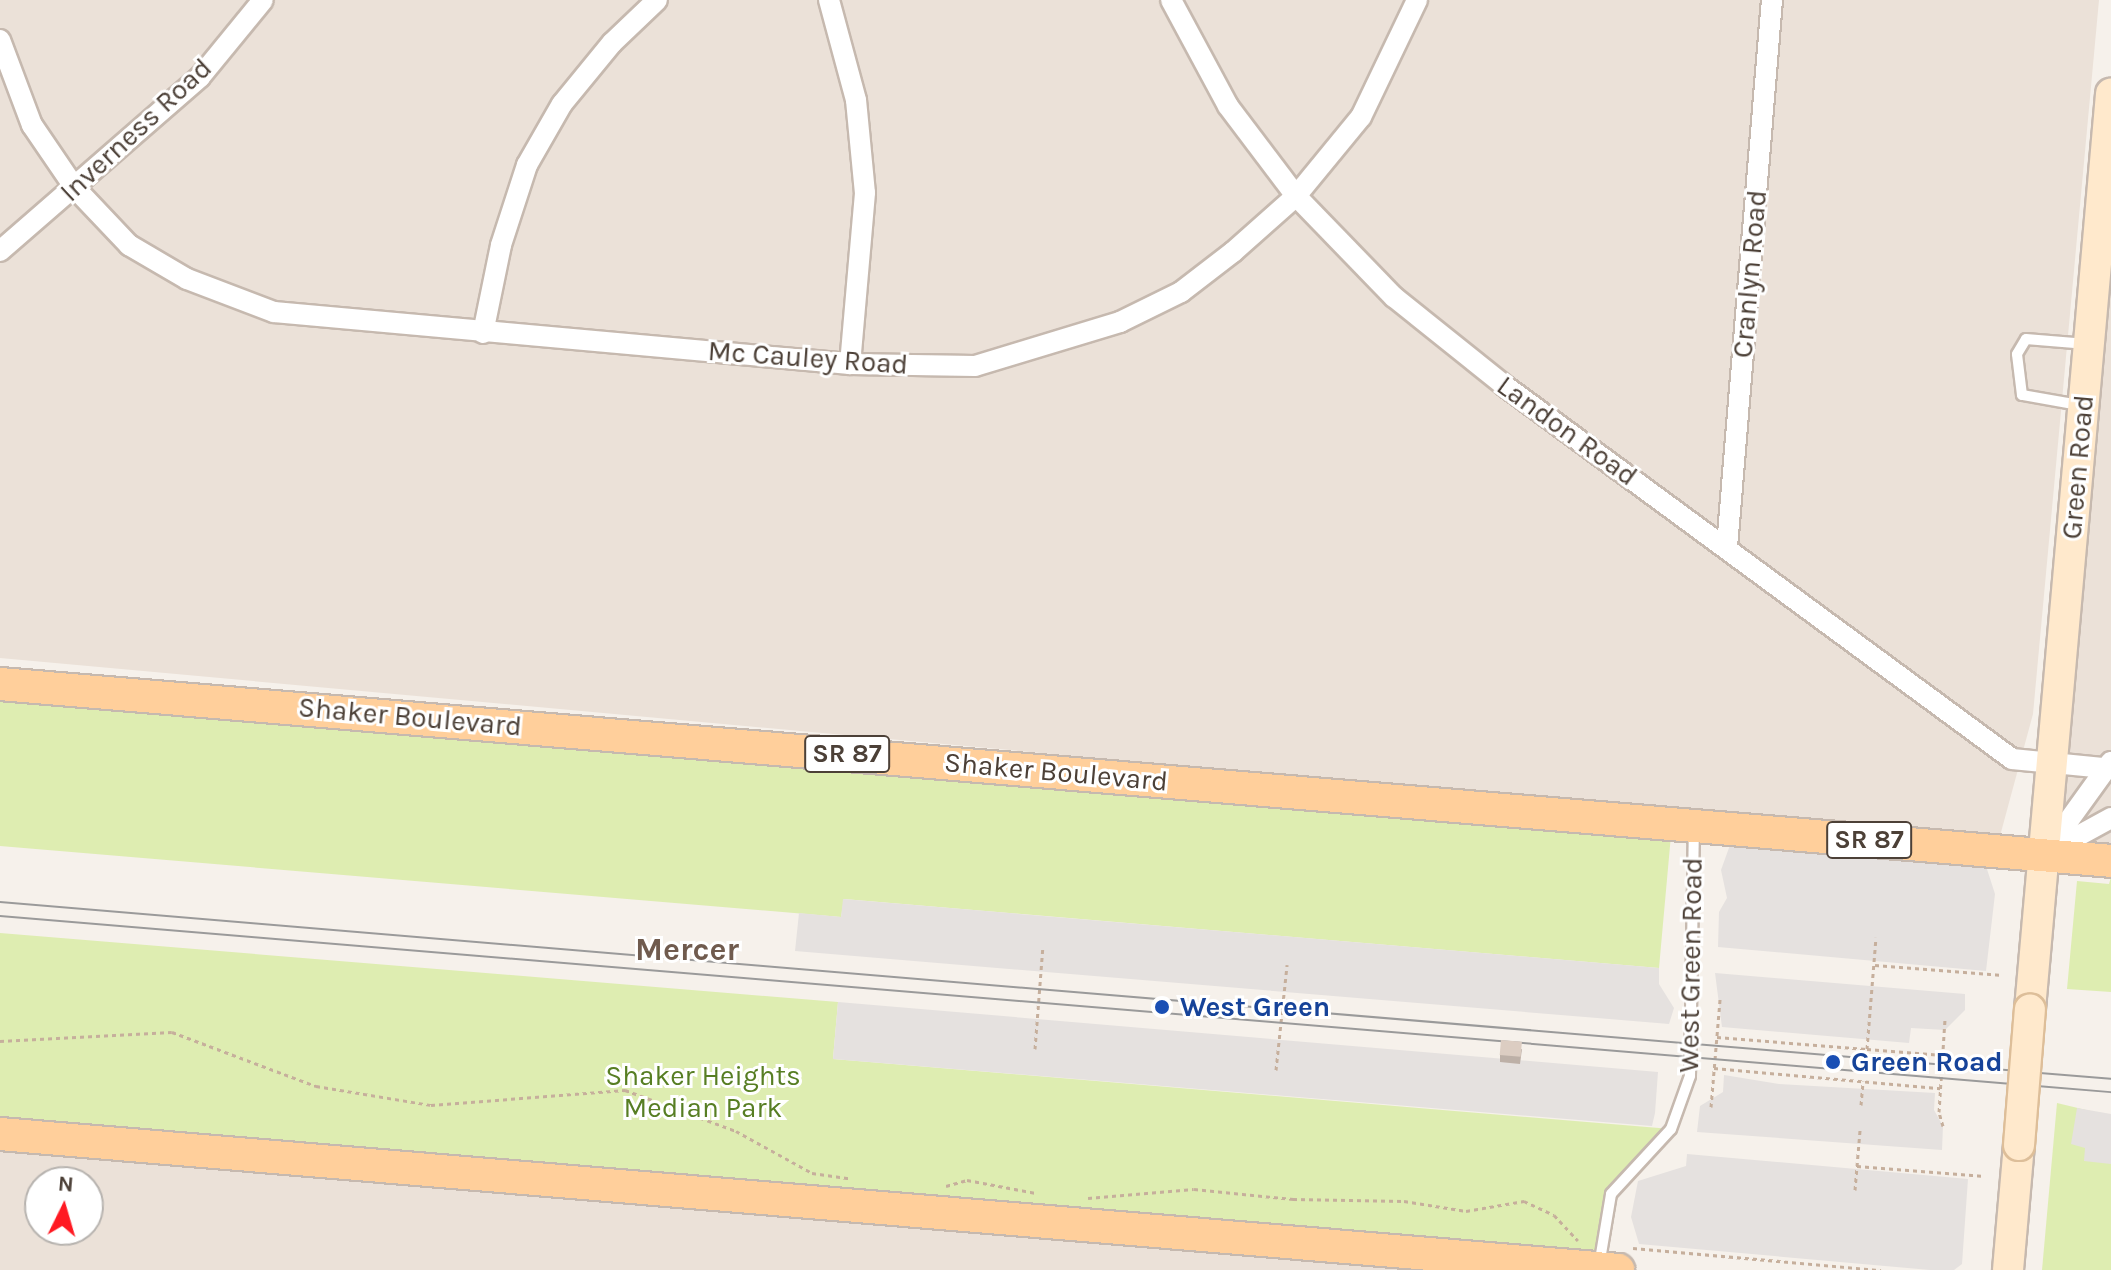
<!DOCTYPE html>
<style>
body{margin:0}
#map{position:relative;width:2111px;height:1270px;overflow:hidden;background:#f6f1eb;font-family:Karla,sans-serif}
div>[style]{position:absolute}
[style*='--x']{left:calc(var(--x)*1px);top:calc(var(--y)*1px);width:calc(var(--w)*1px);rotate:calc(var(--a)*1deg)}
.residential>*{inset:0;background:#ebe1d8}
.green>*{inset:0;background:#deedb1}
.parking>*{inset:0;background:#e5e1df}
.path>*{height:3px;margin-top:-1.5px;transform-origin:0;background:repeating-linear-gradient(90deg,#c6af9c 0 4px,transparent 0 8px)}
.roads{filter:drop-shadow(2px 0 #c6b9af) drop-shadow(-2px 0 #c6b9af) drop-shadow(0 2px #c6b9af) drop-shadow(0 -2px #c6b9af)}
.service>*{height:10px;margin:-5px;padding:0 5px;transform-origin:5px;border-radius:5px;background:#fff}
.minor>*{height:20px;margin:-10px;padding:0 10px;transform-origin:10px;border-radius:10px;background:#fff}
.secondary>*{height:30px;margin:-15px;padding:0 15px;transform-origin:15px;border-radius:15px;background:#ffe9cc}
.primary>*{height:32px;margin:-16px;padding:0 16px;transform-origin:16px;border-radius:16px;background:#ffcf9b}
.tram>*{height:2px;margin:-1px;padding:0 1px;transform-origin:1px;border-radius:1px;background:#9a9a9a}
.bridges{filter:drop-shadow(2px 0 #ddbe99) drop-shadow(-2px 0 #ddbe99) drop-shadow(0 2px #ddbe99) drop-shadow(0 -2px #ddbe99)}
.secondary-bridge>*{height:30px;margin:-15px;padding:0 15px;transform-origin:15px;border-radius:15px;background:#ffe9cc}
.wall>*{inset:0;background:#bdb0a7}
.building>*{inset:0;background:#dccdc2;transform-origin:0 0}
.dots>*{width:22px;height:22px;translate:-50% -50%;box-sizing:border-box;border:4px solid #fff;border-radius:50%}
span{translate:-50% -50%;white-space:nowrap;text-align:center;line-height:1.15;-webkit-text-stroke:6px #fff;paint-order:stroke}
.shield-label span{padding:2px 6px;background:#fff;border:2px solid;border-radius:6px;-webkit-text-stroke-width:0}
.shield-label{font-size:26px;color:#4c4037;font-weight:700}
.street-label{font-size:28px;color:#4c4037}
.transit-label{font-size:28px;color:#164399;font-weight:700}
.left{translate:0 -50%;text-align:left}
.park-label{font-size:28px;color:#577e23}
.quarter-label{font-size:32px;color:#705b4e;font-weight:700}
.north{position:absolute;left:24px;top:1166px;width:80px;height:80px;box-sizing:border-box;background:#fff;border:2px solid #b7b3af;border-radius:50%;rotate:5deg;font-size:22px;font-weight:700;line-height:32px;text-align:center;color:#4c4037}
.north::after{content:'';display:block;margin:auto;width:28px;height:36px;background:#ff1922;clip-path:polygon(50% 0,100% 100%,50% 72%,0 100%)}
</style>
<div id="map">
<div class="residential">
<div style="clip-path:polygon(0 0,2099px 0,2033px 714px,2000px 836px,1973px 838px,0 658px)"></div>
<div style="clip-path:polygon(2111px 94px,2111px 861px,2044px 855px)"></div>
<div style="clip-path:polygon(evenodd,0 1135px,1616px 1270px,0 1270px,0 1135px,40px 1182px,88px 1182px,88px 1230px,40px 1230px,40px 1182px)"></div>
</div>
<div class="green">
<div style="clip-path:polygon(0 697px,1671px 835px,1659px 968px,844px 899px,841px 917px,0 846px)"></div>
<div style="clip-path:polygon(2111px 877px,2111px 992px,2067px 989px,2077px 881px,2109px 884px)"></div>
<div style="clip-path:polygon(0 933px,838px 1002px,833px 1059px,1671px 1129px,1616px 1185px,1599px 1269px,0 1134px)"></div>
<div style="clip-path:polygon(2057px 1103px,2111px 1116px,2111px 1270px,2042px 1270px)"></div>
</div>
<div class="parking">
<div style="clip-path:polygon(1730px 845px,1986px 866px,1995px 894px,1986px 971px,1718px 947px,1719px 912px,1727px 898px,1721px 870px)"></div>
<div style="clip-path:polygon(843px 899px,1659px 968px,1659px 984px,1674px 1008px,1669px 1024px,795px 951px,799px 913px,841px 917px)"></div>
<div style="clip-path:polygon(1715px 973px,1965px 994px,1965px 1010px,1945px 1030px,1911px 1028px,1909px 1043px,1722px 1027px)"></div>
<div style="clip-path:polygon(838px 1002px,1658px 1072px,1655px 1113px,1652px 1126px,833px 1059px)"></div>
<div style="clip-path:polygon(1724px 1075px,1779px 1084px,1935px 1093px,1934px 1110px,1943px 1126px,1942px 1150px,1697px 1132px,1700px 1106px,1723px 1092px)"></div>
<div style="clip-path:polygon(2077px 1108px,2111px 1114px,2111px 1164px,2084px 1161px,2085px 1148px,2071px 1144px)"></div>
<div style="clip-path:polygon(1687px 1154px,1968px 1179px,1962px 1264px,1954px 1270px,1930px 1270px,1639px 1244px,1631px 1217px,1638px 1181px,1686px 1166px)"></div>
</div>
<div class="path">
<div style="--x:1875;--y:965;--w:128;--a:4.5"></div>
<div style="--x:1717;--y:1037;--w:150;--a:4.6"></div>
<div style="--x:1867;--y:1049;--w:112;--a:-85.4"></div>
<div style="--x:0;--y:1041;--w:172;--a:-3"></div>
<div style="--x:172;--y:1032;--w:154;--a:20.6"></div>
<div style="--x:316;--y:1086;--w:117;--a:9.4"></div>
<div style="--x:431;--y:1105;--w:195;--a:-4.4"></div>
<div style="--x:625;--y:1090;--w:118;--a:20.3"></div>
<div style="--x:736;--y:1131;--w:87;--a:28.9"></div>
<div style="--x:812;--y:1173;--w:37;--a:8"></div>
<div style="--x:1035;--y:1049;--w:103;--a:-85.6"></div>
<div style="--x:1867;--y:1049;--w:76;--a:4.5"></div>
<div style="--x:1714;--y:1068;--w:227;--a:5.1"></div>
<div style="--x:1276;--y:1070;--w:106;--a:-84"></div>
<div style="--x:1861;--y:1105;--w:24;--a:-85"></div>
<div style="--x:1711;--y:1107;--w:108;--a:-85.2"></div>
<div style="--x:1943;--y:1126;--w:15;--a:-106"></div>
<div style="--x:1939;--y:1112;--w:92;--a:-86.3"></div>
<div style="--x:1857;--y:1166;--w:128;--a:4.5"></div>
<div style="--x:946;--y:1186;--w:22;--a:-16"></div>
<div style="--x:967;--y:1180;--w:70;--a:10.7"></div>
<div style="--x:1855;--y:1190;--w:60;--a:-85.2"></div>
<div style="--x:1088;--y:1198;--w:106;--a:-4.9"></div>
<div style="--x:1194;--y:1189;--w:100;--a:5.8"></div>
<div style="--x:1293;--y:1199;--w:111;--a:1"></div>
<div style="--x:1404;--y:1201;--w:63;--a:9.2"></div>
<div style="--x:1466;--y:1211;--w:59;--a:-9.8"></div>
<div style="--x:1524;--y:1201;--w:33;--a:25"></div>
<div style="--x:1554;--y:1215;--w:35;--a:47"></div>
<div style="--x:1633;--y:1248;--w:249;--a:5.1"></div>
</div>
<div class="roads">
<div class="service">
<div style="--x:2079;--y:405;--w:58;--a:-170"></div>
<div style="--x:2022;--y:395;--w:41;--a:-97"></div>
<div style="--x:2017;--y:354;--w:17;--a:-59"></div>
<div style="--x:2026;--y:339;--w:61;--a:4.7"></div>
<div style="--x:1599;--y:1266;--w:73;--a:-80.5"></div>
<div style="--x:1611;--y:1194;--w:88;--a:-47.3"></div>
<div style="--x:1671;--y:1129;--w:56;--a:-70.3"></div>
<div style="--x:1690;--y:1076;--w:245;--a:-89.1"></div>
</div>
<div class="minor">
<div style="--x:829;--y:0;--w:104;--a:74.9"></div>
<div style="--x:856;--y:100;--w:93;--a:84.5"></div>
<div style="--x:865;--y:193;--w:172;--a:95"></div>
<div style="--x:1171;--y:0;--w:120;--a:61.7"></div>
<div style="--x:1228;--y:106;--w:113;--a:52.9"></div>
<div style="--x:1296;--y:196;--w:141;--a:45.9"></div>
<div style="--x:1394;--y:297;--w:142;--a:38.7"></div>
<div style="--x:1505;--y:386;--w:629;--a:36.34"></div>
<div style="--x:2012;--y:759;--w:91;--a:5.6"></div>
<div style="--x:0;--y:40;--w:91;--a:69.4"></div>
<div style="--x:32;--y:125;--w:76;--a:55.7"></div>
<div style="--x:75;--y:188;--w:79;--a:46.5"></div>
<div style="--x:129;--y:245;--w:67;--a:30.4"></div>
<div style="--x:187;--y:279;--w:93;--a:20.8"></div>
<div style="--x:274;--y:312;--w:578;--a:5.16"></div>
<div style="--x:850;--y:364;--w:125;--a:0.9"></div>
<div style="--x:975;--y:366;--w:152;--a:-16.9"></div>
<div style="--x:1120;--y:322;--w:68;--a:-26.2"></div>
<div style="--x:1181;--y:292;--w:66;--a:-37.6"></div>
<div style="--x:1233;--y:252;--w:84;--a:-41.6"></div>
<div style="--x:1296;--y:196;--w:102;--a:-50.6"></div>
<div style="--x:1361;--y:117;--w:130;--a:-64.4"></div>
<div style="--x:0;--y:251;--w:265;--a:-41"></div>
<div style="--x:200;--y:77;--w:99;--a:-50.7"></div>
<div style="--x:483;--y:333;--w:90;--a:-78.4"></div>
<div style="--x:501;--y:245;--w:84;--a:-72"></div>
<div style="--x:527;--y:165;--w:70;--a:-60.2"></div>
<div style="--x:562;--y:104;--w:79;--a:-50.7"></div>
<div style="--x:612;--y:43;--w:62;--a:-43.7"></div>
<div style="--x:1727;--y:547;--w:549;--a:-85.3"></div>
<div style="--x:2046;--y:852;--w:111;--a:-54.2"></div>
<div style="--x:2047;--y:853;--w:73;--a:-28.7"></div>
</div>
<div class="secondary">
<div style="--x:2030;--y:1009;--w:919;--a:-84.94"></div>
<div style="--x:2008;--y:1270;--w:125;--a:-85"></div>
</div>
<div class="primary">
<div style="--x:0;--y:684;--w:2118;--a:4.79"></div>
<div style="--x:0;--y:1134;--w:1624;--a:4.8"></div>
</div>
</div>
<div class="tram">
<div style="--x:0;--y:902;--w:2118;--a:4.79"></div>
<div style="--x:0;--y:916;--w:2118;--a:4.77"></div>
</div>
<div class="bridges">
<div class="secondary-bridge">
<div style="--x:2019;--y:1145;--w:136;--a:-85.4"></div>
</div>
</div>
<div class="wall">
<div style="clip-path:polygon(1522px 1049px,1520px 1064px,1500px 1062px,1500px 1055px)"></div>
</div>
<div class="building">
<div style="left:1501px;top:1040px;width:21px;height:15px;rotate:5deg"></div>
</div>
<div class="dots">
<div style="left:1162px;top:1007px;background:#1a4fb4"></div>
<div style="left:1833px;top:1062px;background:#1a4fb4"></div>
</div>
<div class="shield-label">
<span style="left:847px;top:754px">SR 87</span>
<span style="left:1869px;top:840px">SR 87</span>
</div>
<div class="street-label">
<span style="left:136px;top:130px;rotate:-43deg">Inverness Road</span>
<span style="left:1750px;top:274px;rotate:-85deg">Cranlyn Road</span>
<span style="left:808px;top:358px;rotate:4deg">Mc Cauley Road</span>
<span style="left:1567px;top:431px;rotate:36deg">Landon Road</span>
<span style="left:2078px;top:467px;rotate:-85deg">Green Road</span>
<span style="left:410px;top:717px;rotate:5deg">Shaker Boulevard</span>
<span style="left:1056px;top:772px;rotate:5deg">Shaker Boulevard</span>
<span style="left:1691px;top:965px;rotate:-89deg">West Green Road</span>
</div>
<div class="transit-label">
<span class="left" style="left:1180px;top:1007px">West Green</span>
<span class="left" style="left:1851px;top:1062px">Green Road</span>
</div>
<div class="park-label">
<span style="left:703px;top:1092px">Shaker Heights<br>Median Park</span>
</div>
<div class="quarter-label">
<span style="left:687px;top:950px">Mercer</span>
</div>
<div class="north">N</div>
</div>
